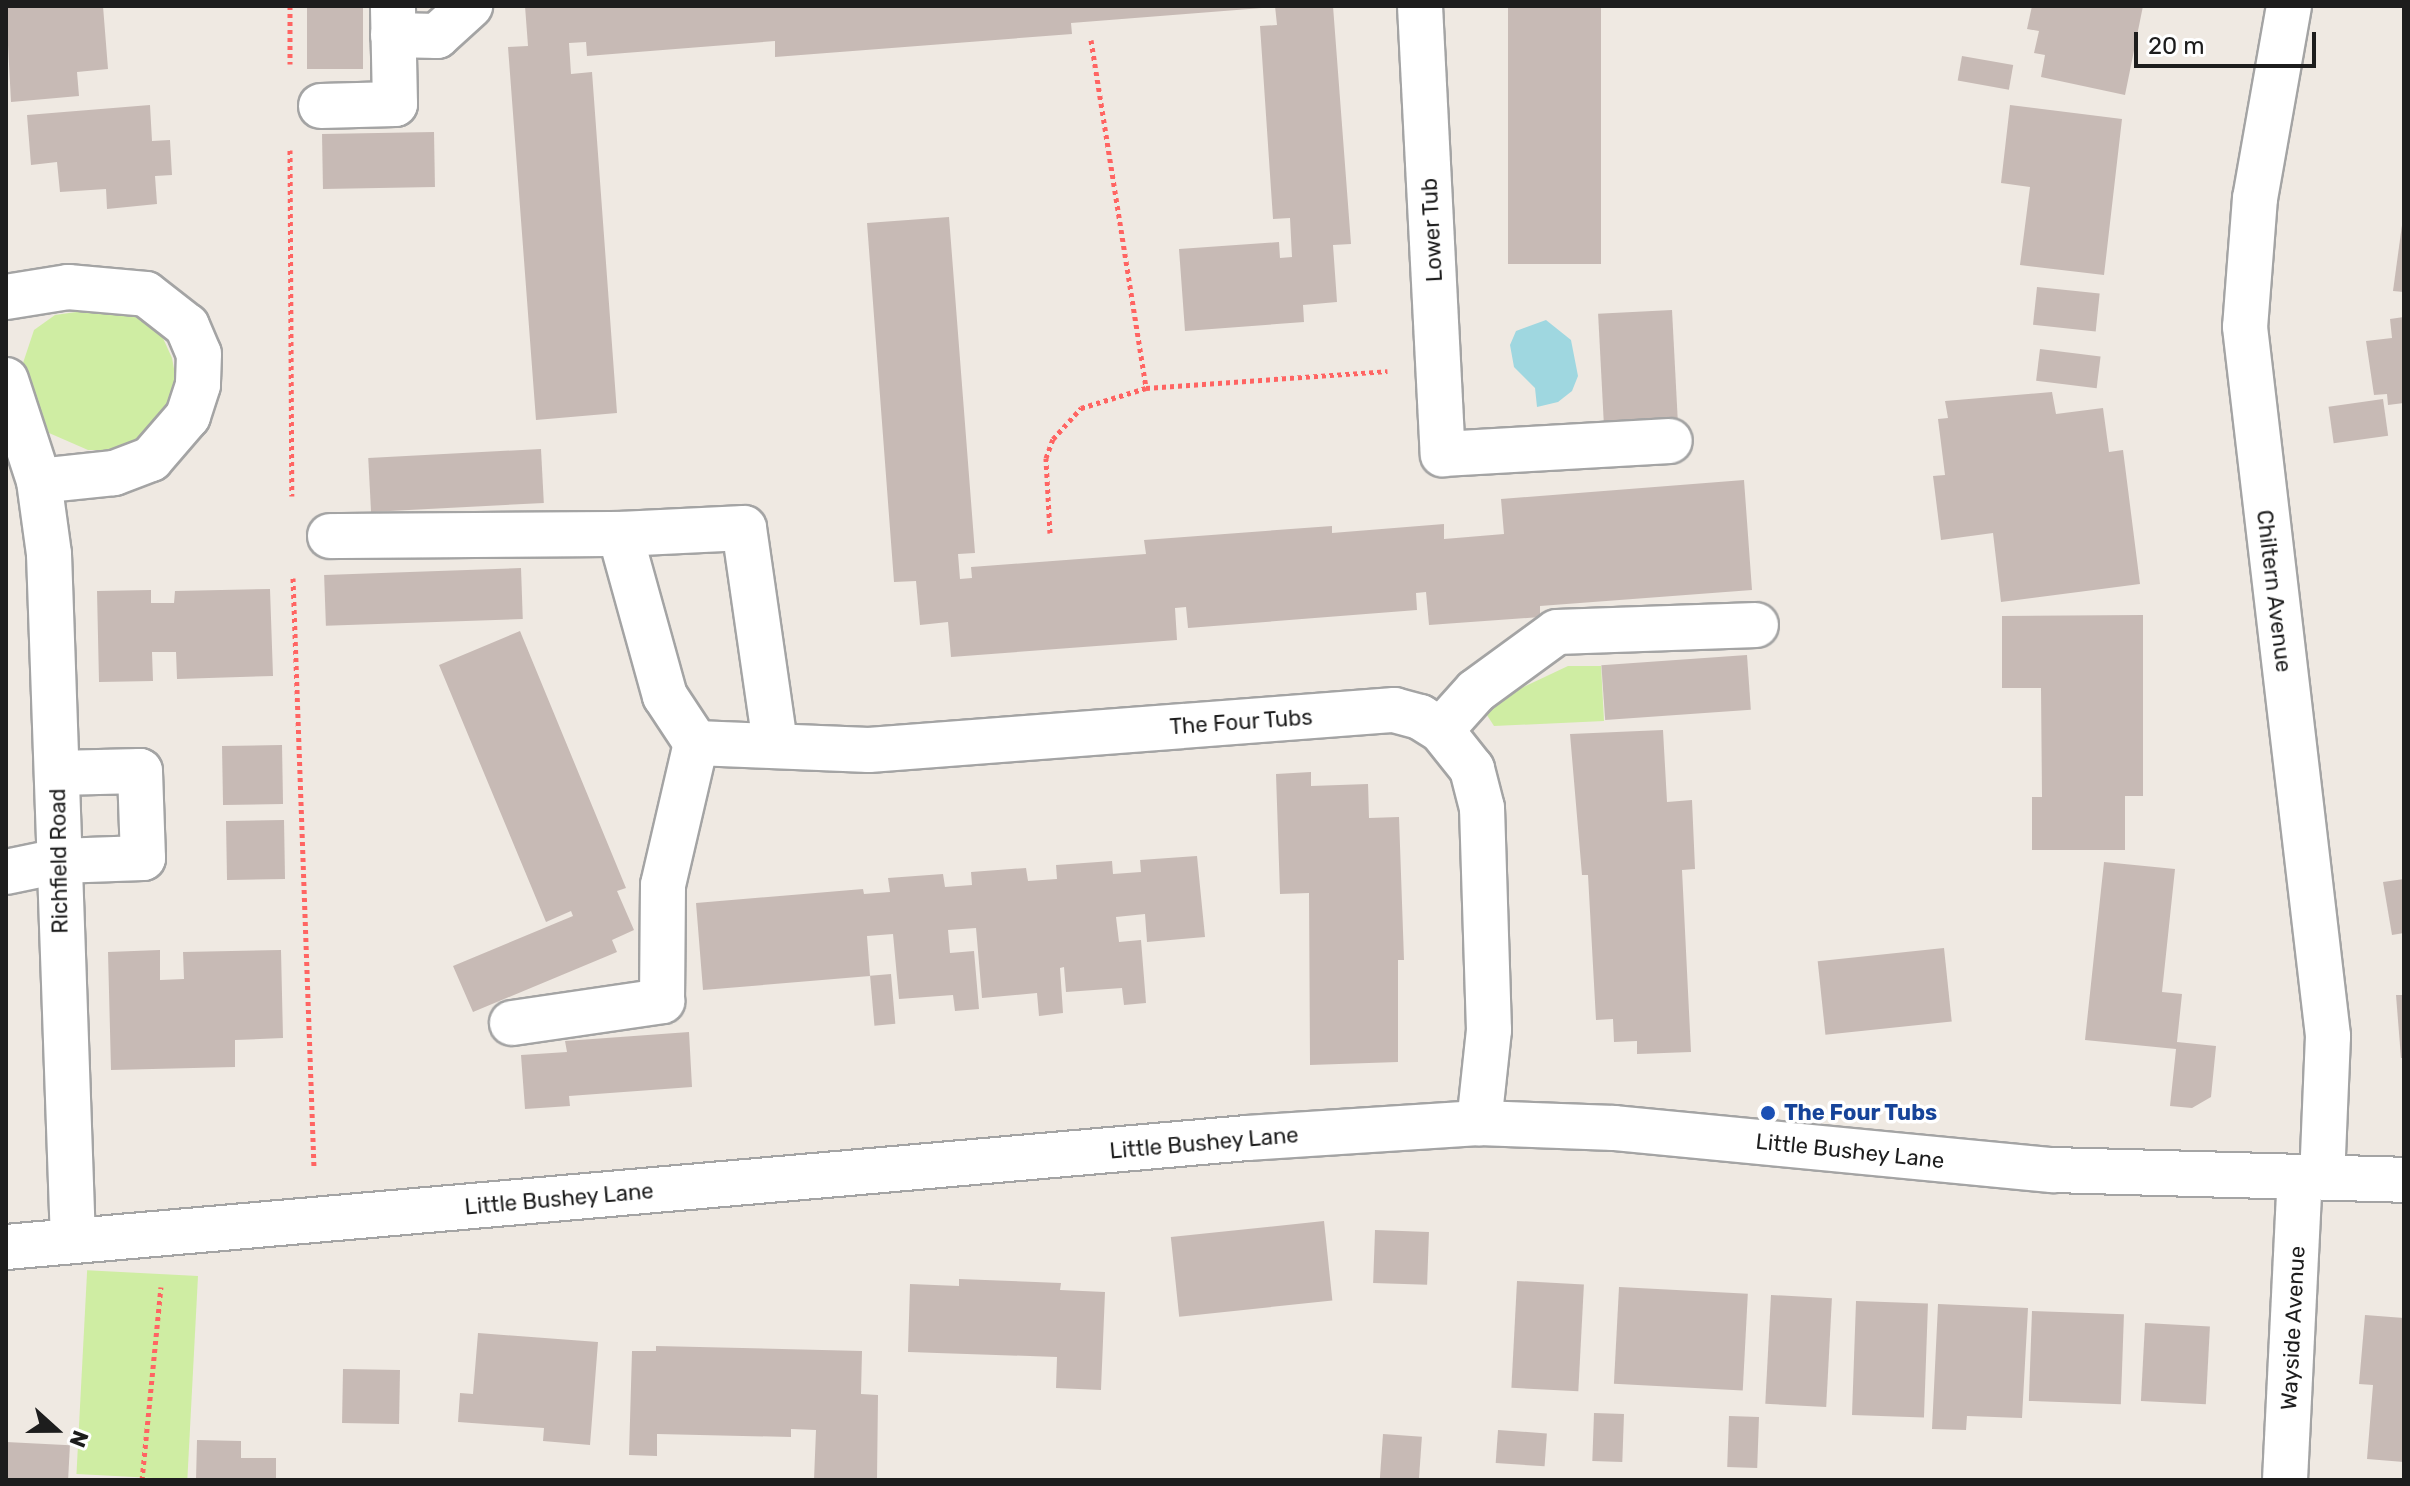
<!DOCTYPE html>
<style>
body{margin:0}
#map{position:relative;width:2410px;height:1486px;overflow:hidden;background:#efe9e2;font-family:Rubik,sans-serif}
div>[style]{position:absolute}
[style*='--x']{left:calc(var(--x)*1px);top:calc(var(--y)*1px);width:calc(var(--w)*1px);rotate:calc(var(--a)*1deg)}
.grass>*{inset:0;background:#cfeda3;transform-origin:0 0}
.water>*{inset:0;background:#9fd7e0}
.building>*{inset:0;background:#c7bab5;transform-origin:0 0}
.path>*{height:5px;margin-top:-2.5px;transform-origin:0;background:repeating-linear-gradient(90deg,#ff6462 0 4px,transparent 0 8px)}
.roads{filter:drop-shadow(2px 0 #a4a4a4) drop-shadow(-2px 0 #a4a4a4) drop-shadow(0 2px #a4a4a4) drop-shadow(0 -2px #a4a4a4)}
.minor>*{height:44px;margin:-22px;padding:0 22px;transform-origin:22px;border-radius:22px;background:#fff}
.dots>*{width:22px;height:22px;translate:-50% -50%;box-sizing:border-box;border:4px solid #fff;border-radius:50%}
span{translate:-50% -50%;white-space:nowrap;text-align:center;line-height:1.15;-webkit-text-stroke:7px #fff;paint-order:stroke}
.street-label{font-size:22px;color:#1d1d1d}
.transit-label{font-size:22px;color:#164399;font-weight:700}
.left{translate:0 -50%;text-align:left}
.frame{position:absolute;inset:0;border:8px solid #1d1d1d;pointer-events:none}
.north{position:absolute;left:16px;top:1390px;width:80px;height:80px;-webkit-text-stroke:6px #fff;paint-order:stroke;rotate:111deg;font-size:22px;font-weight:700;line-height:32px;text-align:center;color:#1d1d1d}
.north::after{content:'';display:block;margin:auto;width:28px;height:36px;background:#1d1d1d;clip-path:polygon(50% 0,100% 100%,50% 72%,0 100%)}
.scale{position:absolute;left:2134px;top:32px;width:182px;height:36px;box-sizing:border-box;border:4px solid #1d1d1d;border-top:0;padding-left:10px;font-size:24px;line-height:28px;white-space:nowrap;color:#1d1d1d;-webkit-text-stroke:6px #fff;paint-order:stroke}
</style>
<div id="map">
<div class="grass">
<div style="clip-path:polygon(90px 310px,125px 313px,146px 321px,162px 336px,172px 358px,176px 380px,171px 405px,143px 440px,114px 450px,88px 450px,49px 433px,23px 363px,34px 330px,55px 315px)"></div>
<div style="clip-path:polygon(1568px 666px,1601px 666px,1604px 721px,1494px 726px,1485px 712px,1500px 698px)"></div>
<div style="left:198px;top:1276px;width:204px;height:111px;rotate:93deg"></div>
</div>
<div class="water">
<div style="clip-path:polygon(1546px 320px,1571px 340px,1578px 376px,1572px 391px,1558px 402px,1537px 407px,1535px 388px,1514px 367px,1510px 345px,1516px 331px)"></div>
</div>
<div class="building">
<div style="clip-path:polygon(15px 6px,103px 6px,108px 69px,77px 72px,79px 96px,11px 102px,6px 7px)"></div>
<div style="left:307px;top:6px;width:56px;height:63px"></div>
<div style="clip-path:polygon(525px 6px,1262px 6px,1262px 8px,1071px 23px,1072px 34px,775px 57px,775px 41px,587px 56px,586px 42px,569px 43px,571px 74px,592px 72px,617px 413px,536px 420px,508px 47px,528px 46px)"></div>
<div style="clip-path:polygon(1275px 6px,1333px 6px,1351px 244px,1333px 245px,1337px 302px,1303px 305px,1304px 322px,1185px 331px,1179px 249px,1279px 242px,1280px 258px,1292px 257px,1290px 218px,1273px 219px,1260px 26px,1277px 25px)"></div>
<div style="left:1508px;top:6px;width:93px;height:258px"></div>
<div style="clip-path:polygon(2032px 6px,2143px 6px,2125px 95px,2041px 77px,2045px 55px,2034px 53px,2039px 31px,2027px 29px)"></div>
<div style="left:1962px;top:56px;width:52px;height:25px;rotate:10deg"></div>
<div style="clip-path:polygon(150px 105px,152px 141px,170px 140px,172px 175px,155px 176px,157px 204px,107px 209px,106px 189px,60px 192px,57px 162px,31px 165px,27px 115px)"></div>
<div style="clip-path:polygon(2010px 105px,2122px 119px,2104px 275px,2020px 265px,2030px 187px,2001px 183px)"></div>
<div style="left:434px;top:132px;width:55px;height:112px;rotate:89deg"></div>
<div style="clip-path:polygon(949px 217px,975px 553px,958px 554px,960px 579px,972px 578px,971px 567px,1146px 554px,1144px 540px,1332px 526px,1332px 533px,1444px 524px,1444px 539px,1504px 534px,1501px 499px,1744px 480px,1752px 590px,1540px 606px,1540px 617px,1429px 625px,1426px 592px,1416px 593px,1417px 610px,1188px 628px,1186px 607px,1175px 608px,1177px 640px,951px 657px,948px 622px,920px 625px,916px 581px,894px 582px,867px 223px)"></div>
<div style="clip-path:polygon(2402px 225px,2404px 225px,2404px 292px,2393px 291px)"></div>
<div style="left:2037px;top:287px;width:63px;height:38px;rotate:6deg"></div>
<div style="left:1672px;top:310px;width:115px;height:74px;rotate:87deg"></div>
<div style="clip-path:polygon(2404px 317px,2404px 403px,2388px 405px,2387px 394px,2374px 395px,2366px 341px,2392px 338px,2390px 319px)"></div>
<div style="left:2040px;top:349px;width:61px;height:32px;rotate:7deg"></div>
<div style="clip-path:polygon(2052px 392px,2056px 414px,2103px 408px,2109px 452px,2123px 450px,2140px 584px,2001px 602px,1993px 533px,1941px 540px,1933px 476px,1945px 475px,1938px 419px,1948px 418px,1945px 401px)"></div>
<div style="left:2383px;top:399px;width:37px;height:55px;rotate:82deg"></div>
<div style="left:541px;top:449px;width:54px;height:173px;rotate:87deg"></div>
<div style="left:521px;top:568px;width:51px;height:197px;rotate:88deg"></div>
<div style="clip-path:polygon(270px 589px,273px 676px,177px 679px,176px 652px,152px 652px,153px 681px,99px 682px,97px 591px,151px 590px,151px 603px,174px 603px,175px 591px)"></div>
<div style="clip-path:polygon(2143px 615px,2143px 796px,2125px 796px,2125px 850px,2032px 850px,2032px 797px,2042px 797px,2041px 688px,2002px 688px,2002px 616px)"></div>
<div style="clip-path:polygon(520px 631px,626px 888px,617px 891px,634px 930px,612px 940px,617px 952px,473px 1012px,453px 966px,573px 916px,571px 911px,546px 922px,439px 665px)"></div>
<div style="left:1747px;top:655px;width:55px;height:146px;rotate:86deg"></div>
<div style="clip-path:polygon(1663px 730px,1667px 802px,1692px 800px,1695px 869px,1682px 870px,1691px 1052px,1637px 1054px,1637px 1041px,1614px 1042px,1613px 1019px,1596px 1020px,1588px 875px,1582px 875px,1570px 734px)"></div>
<div style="left:282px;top:745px;width:59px;height:60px;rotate:89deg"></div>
<div style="clip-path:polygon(1311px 772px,1311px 786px,1368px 784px,1369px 818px,1399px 817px,1404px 960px,1398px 960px,1398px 1062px,1310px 1065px,1309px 893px,1280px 894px,1276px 774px)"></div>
<div style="left:284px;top:820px;width:59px;height:58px;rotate:89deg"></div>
<div style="clip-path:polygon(1197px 856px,1205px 937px,1147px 942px,1145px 914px,1116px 917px,1119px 942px,1141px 940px,1146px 1003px,1124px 1005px,1122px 988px,1066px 992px,1064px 967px,1060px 968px,1063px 1013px,1039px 1016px,1037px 993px,982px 998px,976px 928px,948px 930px,950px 953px,974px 951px,979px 1009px,955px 1011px,953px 995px,899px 999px,893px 934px,867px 936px,870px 976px,703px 990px,696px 903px,863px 889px,864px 894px,890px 892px,888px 878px,943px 874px,945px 887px,972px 885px,971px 872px,1026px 868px,1028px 881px,1057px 879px,1056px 865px,1112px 861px,1113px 874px,1141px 872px,1140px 860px)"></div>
<div style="clip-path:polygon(2104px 862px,2175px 869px,2162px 992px,2182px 994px,2177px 1042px,2216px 1046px,2211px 1097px,2192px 1108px,2170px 1106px,2176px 1049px,2085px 1040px)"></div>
<div style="clip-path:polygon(2404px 879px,2404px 933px,2392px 935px,2383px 882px)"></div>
<div style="left:1944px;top:948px;width:74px;height:127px;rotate:84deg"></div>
<div style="clip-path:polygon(160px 950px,160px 980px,184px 979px,183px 952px,281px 950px,283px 1038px,235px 1040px,235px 1067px,111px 1070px,108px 952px)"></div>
<div style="left:891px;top:974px;width:50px;height:21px;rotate:85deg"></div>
<div style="clip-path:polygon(2396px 995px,2404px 995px,2404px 1058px,2401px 1058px)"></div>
<div style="clip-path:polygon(689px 1032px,692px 1087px,569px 1096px,570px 1106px,525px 1109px,521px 1055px,567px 1052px,565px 1041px)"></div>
<div style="left:1324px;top:1221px;width:80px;height:154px;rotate:84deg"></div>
<div style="left:1375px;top:1230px;width:54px;height:53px;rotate:2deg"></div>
<div style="clip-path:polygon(959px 1279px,1061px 1283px,1060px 1290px,1105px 1292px,1101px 1390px,1056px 1388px,1057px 1357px,908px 1352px,910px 1284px,959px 1286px)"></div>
<div style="left:1517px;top:1281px;width:67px;height:107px;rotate:3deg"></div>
<div style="left:1619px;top:1287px;width:129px;height:97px;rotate:3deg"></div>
<div style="left:1771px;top:1295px;width:61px;height:109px;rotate:3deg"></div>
<div style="left:1856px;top:1301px;width:72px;height:114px;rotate:2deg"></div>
<div style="clip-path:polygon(1938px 1304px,2028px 1308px,2022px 1418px,1967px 1416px,1966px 1430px,1932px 1429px)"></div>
<div style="left:2032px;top:1311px;width:92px;height:90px;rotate:2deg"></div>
<div style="clip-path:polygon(2365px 1315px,2404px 1318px,2404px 1462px,2367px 1459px,2373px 1385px,2359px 1384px)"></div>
<div style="left:2145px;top:1323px;width:65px;height:78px;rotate:3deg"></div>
<div style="clip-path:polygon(478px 1333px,598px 1342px,590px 1445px,543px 1441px,544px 1428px,458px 1422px,460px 1393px,473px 1394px)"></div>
<div style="clip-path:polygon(656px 1346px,862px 1351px,861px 1394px,878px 1395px,877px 1480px,814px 1480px,816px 1430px,791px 1429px,791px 1437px,657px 1434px,657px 1456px,629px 1455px,632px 1351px,656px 1351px)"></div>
<div style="left:343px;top:1369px;width:57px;height:54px;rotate:1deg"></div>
<div style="left:1594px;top:1413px;width:30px;height:48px;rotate:2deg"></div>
<div style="left:1729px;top:1416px;width:30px;height:51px;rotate:2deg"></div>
<div style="left:1498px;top:1430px;width:49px;height:33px;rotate:4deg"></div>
<div style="left:1383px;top:1434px;width:39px;height:46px;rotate:4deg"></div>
<div style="clip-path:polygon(197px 1440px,241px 1441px,241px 1458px,276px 1458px,276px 1480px,196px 1480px)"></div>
<div style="left:6px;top:1442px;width:64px;height:38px;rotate:3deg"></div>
</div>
<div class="path">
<div style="--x:290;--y:6;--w:58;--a:90"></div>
<div style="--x:1091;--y:40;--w:352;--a:81"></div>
<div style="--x:1146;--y:388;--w:242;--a:-4"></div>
<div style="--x:290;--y:150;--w:346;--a:89.7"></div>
<div style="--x:1050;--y:533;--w:75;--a:-93.1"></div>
<div style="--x:1046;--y:458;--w:20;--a:-70"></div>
<div style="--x:1053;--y:439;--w:42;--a:-47.9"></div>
<div style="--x:1081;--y:408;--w:68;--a:-17.1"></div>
<div style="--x:293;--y:578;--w:589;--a:87.96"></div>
<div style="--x:142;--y:1480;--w:194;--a:-84.4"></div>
</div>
<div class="roads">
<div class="minor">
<div style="--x:1420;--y:6;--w:449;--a:87.1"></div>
<div style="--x:1443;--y:454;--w:227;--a:-3.3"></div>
<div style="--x:2289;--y:6;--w:195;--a:100"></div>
<div style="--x:2255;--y:198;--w:129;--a:94.4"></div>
<div style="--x:2245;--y:327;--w:714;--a:83.32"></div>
<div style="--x:2328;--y:1036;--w:141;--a:92.4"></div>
<div style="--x:393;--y:35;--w:44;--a:1.3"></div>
<div style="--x:437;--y:36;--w:45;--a:-42.3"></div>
<div style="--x:321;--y:106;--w:74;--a:-1.5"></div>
<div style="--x:395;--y:104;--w:98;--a:-91.2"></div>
<div style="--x:6;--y:297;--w:63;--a:-9.2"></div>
<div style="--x:68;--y:287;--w:78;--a:5.1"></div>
<div style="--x:146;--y:294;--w:52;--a:38"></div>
<div style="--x:187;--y:326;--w:30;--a:67"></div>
<div style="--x:199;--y:354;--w:31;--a:92"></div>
<div style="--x:198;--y:385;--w:33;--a:108"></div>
<div style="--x:188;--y:416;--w:57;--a:130.7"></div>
<div style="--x:151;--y:459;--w:40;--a:159"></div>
<div style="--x:114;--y:473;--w:75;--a:173.9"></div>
<div style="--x:6;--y:380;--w:106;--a:71.9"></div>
<div style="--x:39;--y:481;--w:74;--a:82.2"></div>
<div style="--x:49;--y:554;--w:687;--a:88"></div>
<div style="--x:330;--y:536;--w:290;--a:-0.4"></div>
<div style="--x:1441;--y:730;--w:52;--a:-48.1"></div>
<div style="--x:1476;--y:691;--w:100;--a:-36.1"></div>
<div style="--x:1557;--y:632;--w:199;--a:-2"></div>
<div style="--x:775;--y:743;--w:217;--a:-98.2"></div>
<div style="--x:744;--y:528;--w:124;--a:177.2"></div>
<div style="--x:620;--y:534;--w:168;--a:74.5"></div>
<div style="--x:665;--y:696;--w:56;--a:56.6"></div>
<div style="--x:696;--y:743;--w:173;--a:2.3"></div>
<div style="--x:869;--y:750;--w:527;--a:-4.36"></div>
<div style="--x:1394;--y:710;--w:27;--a:15"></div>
<div style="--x:1420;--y:717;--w:25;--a:32"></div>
<div style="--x:1441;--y:730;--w:50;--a:51.5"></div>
<div style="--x:1472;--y:769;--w:40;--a:75.6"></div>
<div style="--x:1482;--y:808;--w:222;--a:88.2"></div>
<div style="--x:1489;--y:1030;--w:94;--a:96.1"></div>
<div style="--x:6;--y:872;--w:54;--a:-11.7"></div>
<div style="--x:59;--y:861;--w:84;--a:-2"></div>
<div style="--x:143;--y:858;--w:87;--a:-92"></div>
<div style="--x:140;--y:771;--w:83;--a:178.6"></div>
<div style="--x:512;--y:1023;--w:152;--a:-8.3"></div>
<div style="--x:662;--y:1001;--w:116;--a:-89.5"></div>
<div style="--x:663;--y:885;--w:146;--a:-76.9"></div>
<div style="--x:6;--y:1247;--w:1246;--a:-5.02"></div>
<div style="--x:1247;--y:1138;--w:232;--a:-3.7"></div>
<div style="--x:1479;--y:1123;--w:135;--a:2.1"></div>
<div style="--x:1614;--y:1128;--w:441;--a:5.5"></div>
<div style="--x:2053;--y:1170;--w:351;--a:1.6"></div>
<div style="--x:2285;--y:1480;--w:303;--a:-87.2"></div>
</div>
</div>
<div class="dots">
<div style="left:1768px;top:1113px;background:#1a4fb4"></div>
</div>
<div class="street-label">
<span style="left:1432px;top:230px;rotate:-93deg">Lower Tub</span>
<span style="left:2274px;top:591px;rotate:83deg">Chiltern Avenue</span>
<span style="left:1241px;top:722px;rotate:-4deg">The Four Tubs</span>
<span style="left:59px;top:861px;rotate:-91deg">Richfield Road</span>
<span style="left:1204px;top:1143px;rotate:-5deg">Little Bushey Lane</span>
<span style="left:1850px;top:1151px;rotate:6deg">Little Bushey Lane</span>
<span style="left:559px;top:1199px;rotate:-5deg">Little Bushey Lane</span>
<span style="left:2293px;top:1328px;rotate:-87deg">Wayside Avenue</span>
</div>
<div class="transit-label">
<span class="left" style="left:1784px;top:1113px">The Four Tubs</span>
</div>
<div class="frame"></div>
<div class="north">N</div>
<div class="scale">20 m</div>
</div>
